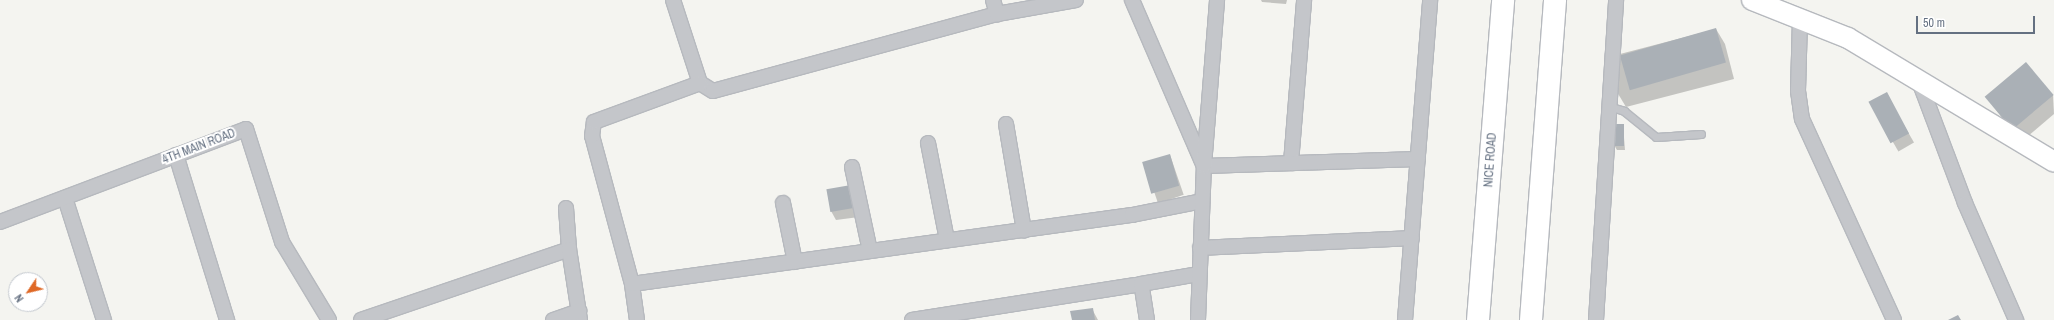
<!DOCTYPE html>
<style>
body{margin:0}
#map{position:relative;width:2054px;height:320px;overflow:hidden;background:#f4f4f0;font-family:"Archivo Narrow",sans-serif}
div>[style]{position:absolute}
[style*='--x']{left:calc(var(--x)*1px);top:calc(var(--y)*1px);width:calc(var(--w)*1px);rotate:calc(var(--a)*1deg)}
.shadow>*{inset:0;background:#0003;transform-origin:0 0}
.building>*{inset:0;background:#aab0b6;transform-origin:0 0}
.roads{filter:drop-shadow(1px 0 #b6b9be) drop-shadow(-1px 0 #b6b9be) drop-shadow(0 1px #b6b9be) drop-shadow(0 -1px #b6b9be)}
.lane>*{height:7px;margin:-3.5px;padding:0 3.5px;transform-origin:3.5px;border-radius:3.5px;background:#c4c6ca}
.street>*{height:14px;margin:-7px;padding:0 7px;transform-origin:7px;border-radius:7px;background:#c4c6ca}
.secondary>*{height:20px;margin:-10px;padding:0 10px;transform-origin:10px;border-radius:10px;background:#fff}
.highway>*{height:22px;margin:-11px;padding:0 11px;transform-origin:11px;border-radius:11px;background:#fff}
span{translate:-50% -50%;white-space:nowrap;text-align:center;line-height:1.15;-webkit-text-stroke:4px #fff;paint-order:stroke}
.street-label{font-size:12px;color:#647081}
.north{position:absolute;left:8px;top:272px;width:40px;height:40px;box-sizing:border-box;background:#fff;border:1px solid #c1c6cd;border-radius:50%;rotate:235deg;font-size:11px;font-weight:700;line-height:16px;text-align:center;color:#647081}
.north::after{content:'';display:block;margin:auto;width:14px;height:18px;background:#df6825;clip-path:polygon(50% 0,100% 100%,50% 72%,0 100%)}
.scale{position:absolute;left:1916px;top:16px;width:119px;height:18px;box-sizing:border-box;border:2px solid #647081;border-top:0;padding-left:5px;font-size:12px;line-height:14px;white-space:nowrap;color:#647081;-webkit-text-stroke:3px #fff;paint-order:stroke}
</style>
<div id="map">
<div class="shadow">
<div style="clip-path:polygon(1261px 0,1287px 0,1286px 4px,1262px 2px)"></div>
<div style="clip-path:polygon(1716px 29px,1725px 44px,1734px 79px,1626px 107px,1617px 92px,1620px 54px)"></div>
<div style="left:1886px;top:94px;width:56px;height:18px;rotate:60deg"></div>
<div style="clip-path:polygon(2053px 95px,2054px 114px,2021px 142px,1987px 98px)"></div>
<div style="clip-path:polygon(1623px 125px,1625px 150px,1617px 150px,1614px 145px)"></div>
<div style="left:1170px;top:155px;width:42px;height:27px;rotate:71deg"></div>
<div style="clip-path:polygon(855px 195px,859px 217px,836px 220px,831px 211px)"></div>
<div style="clip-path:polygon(1092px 309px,1098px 320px,1073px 320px)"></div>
</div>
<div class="building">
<div style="left:1716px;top:28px;width:36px;height:100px;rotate:74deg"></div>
<div style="left:2026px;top:62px;width:43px;height:54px;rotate:50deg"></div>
<div style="left:1887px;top:92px;width:47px;height:21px;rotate:62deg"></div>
<div style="left:1614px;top:124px;width:10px;height:22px"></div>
<div style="left:1170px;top:154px;width:33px;height:29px;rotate:74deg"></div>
<div style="left:851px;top:185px;width:23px;height:25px;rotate:80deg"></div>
<div style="clip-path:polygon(1093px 308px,1095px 320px,1072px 320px,1070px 311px)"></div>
<div style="clip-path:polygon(1958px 315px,1961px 320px,1948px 320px)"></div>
</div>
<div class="roads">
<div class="lane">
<div style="--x:1608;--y:106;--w:17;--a:17"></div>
<div style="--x:1624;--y:111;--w:41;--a:39.1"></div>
<div style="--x:1656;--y:137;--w:45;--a:-3.8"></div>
</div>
<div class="street">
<div style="--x:673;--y:0;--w:87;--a:72"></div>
<div style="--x:700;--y:83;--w:15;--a:32"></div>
<div style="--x:713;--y:91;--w:294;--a:-15.2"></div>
<div style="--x:997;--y:14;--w:80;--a:-10"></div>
<div style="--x:993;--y:0;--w:15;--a:74"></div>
<div style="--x:1132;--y:0;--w:179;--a:66.6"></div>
<div style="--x:1800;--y:19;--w:72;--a:91.6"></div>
<div style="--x:1798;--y:91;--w:28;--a:82"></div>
<div style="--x:1802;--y:119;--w:221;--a:65.4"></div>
<div style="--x:1919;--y:81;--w:130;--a:69.3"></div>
<div style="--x:1965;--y:203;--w:128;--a:66.4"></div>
<div style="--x:1006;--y:124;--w:108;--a:80.4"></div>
<div style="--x:928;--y:143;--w:99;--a:78.9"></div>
<div style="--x:176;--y:155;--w:173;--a:72.8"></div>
<div style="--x:1291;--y:163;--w:164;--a:-85.4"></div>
<div style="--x:1204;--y:166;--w:214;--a:-1.9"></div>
<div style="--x:852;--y:167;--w:86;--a:77.9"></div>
<div style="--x:65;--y:198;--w:128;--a:72.3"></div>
<div style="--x:783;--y:203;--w:60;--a:78.5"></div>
<div style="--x:566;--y:208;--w:41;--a:85.8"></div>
<div style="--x:0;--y:222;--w:263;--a:-20.7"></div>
<div style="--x:246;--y:129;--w:119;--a:72.3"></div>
<div style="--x:282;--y:242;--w:91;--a:58.9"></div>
<div style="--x:1200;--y:248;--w:212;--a:-2.7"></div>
<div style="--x:632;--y:284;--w:153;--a:-105.1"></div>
<div style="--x:592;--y:136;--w:14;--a:-82"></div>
<div style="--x:594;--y:122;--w:113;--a:-20.2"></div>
<div style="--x:361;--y:320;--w:220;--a:-18.8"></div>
<div style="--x:569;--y:249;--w:72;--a:81.2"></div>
<div style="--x:553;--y:320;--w:28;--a:-19"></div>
<div style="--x:637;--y:320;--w:36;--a:-98"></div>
<div style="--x:632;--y:284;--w:505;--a:-7.86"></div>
<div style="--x:1132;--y:215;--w:71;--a:-11.3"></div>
<div style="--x:912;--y:320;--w:232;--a:-8.9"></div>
<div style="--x:1147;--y:320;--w:36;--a:-99"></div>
<div style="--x:1141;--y:284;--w:59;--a:-9.8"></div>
<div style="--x:1198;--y:320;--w:154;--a:-87.8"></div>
<div style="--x:1204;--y:166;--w:167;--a:-85.5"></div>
<div style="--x:1405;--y:320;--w:321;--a:-85.5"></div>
<div style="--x:1596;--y:320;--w:321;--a:-86.4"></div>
</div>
<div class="secondary">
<div style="--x:1752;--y:0;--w:103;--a:21.6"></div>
<div style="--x:1848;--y:38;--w:240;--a:31"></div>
</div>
<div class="highway">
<div style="--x:1478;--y:320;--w:321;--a:-85.5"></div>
<div style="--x:1531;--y:320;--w:321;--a:-85.7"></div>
</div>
</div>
<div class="street-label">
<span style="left:199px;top:147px;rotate:-21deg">4TH MAIN ROAD</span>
<span style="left:1491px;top:160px;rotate:-86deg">NICE ROAD</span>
</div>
<div class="north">N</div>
<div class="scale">50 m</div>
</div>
